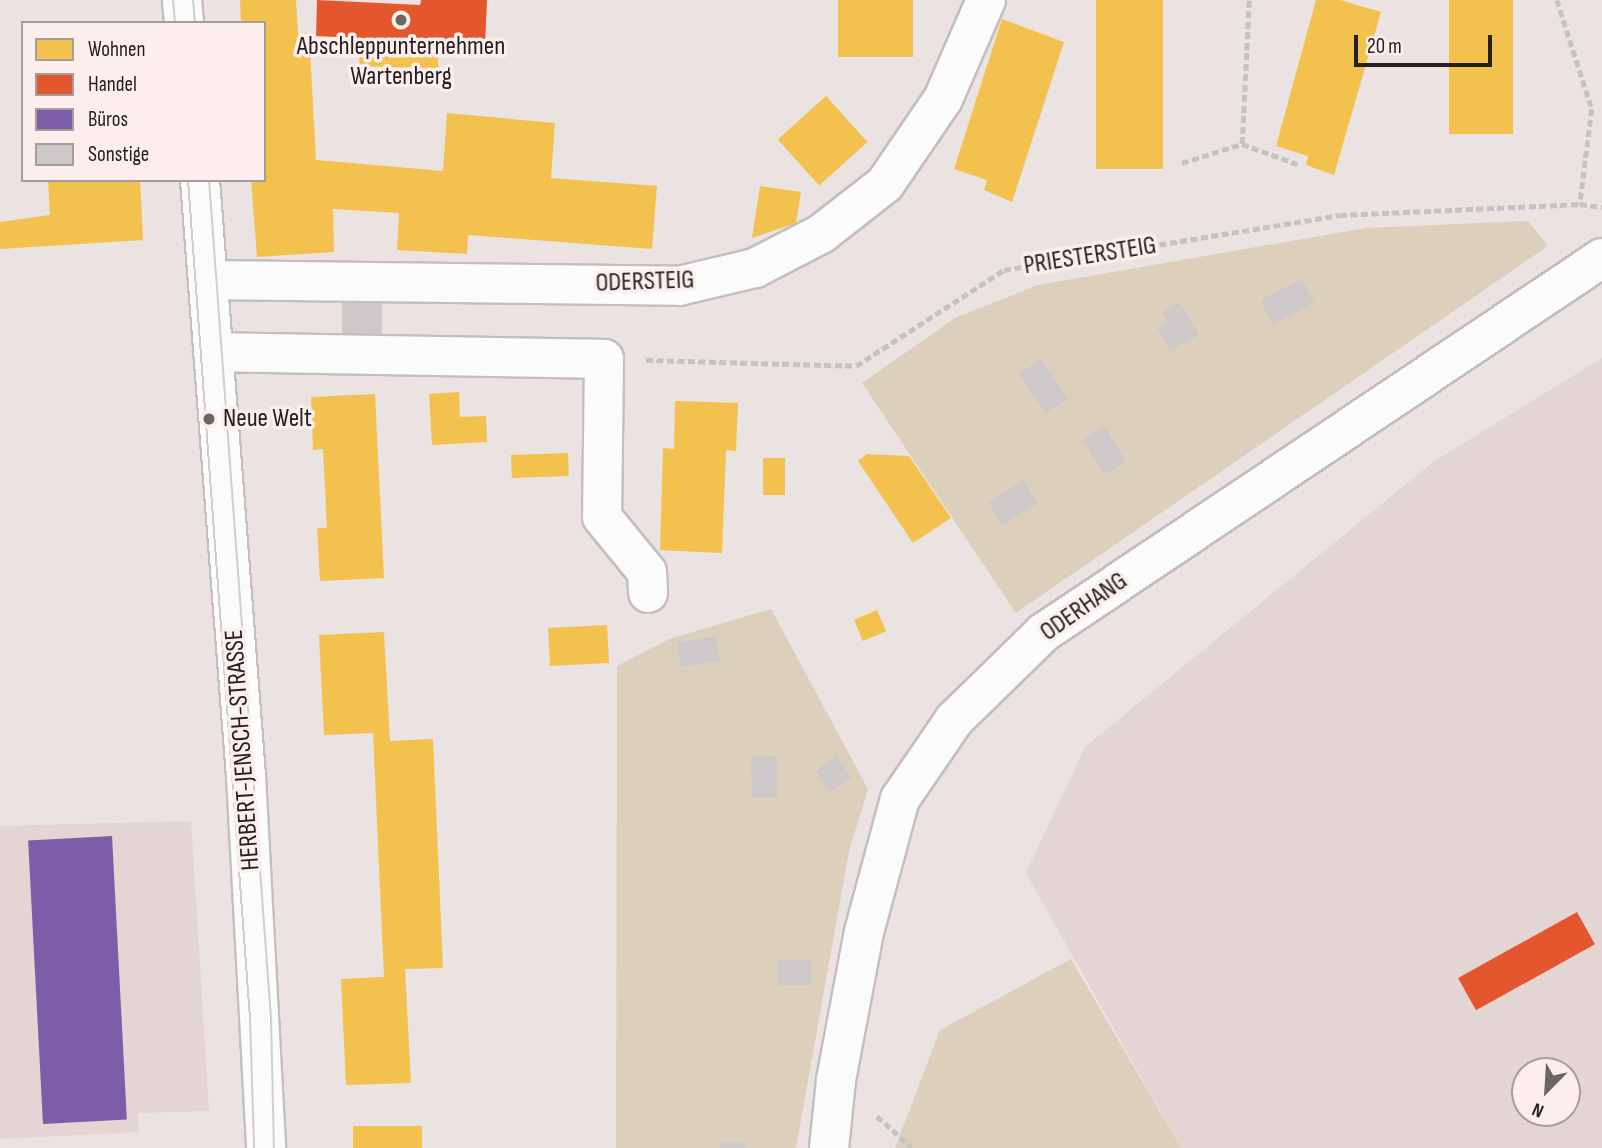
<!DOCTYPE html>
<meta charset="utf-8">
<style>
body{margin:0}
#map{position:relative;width:1602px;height:1148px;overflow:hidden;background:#eae3e2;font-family:"Sofia Sans Condensed",sans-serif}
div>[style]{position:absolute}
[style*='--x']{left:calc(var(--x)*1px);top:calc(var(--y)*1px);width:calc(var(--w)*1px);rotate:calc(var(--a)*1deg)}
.built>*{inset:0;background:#e3d5d3}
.green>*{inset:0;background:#dcd0bc}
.homes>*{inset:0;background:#f2c14e;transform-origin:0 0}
.shops>*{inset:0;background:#e4572e;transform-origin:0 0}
.offices>*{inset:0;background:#7b5ea7;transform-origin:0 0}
.building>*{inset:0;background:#cec9c9;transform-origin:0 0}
.path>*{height:4.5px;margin-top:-2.25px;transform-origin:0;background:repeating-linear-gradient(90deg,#c4c2c2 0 7px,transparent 0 10.5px)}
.roads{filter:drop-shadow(2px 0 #c4bfbe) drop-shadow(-2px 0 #c4bfbe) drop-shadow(0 2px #c4bfbe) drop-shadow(0 -2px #c4bfbe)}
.minor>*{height:38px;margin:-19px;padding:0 19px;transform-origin:19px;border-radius:19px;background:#fcfbfb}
.tram>*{height:2px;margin:-1px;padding:0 1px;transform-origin:1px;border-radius:1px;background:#d1cfce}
.dots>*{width:19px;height:19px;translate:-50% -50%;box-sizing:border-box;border:4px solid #fbeeec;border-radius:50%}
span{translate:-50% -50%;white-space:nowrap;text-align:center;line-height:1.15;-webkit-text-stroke:7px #fbeeec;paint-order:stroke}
.poi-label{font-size:26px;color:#262120}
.left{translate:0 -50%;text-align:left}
.street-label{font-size:26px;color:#262120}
.legend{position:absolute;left:21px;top:21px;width:245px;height:161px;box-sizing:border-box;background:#fbeeec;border:2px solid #a69c9a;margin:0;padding:9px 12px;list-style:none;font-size:21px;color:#262120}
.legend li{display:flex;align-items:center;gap:14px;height:35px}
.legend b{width:35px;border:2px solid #a69c9a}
.north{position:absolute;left:1511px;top:1057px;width:70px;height:70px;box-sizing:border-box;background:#fbeeec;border:2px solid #a69c9a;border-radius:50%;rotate:204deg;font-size:19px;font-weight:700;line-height:28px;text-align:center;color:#262120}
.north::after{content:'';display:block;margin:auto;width:24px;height:32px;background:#6b6564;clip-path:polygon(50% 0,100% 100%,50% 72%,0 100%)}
.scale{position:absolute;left:1354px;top:35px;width:138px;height:32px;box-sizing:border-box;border:4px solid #262120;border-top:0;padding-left:9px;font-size:21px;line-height:24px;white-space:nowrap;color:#262120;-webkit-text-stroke:5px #fbeeec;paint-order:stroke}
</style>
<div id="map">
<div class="built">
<div style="clip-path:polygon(evenodd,1602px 358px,1602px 1148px,1181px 1148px,1026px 873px,1085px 747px,1433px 462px,1602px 358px,1525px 1071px,1567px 1071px,1567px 1113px,1525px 1113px,1525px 1071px)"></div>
<div style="clip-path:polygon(191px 821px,209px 1111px,138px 1113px,139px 1132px,0 1139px,0 826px)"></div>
</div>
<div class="green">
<div style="clip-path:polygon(1528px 221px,1548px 246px,1016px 613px,862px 383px,955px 318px,1038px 285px,1366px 228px)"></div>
<div style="clip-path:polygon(771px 609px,868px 789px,849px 851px,796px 1148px,616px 1148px,617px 666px,669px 639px)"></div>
<div style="clip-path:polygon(1071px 959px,1181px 1148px,895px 1148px,940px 1030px)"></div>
</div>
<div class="homes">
<div style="clip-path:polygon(240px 0,296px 0,298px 34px,309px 33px,316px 160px,443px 171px,447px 113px,555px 123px,551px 178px,657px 186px,652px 249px,468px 235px,467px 254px,397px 250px,399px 213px,333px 209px,334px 252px,257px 257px,251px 180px,264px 180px,264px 23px,241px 23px)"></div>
<div style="left:838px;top:0;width:75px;height:57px"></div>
<div style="left:1096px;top:0;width:67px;height:169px"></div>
<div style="clip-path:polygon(1316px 0,1340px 0,1381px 12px,1334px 175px,1306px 165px,1308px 156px,1276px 146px)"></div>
<div style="left:1449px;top:0;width:64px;height:134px"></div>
<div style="clip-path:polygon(1002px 19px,1064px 42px,1012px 202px,984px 190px,987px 180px,954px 169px)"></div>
<div style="left:360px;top:38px;width:79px;height:28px;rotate:2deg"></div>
<div style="left:826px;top:96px;width:62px;height:65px;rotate:48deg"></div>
<div style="clip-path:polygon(48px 180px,140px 180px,143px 240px,0 249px,0 222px,50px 215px)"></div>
<div style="clip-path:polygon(760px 186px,801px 192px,796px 223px,752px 238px)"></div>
<div style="clip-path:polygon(459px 392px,460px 417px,486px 416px,487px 442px,432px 445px,429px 394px)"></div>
<div style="clip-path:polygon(375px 394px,384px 578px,320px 581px,317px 528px,327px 528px,323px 449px,313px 450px,311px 397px)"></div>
<div style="clip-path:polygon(675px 401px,738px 403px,736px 451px,726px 450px,722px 553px,660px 550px,663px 448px,674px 449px)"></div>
<div style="left:568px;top:453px;width:23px;height:57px;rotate:88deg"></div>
<div style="clip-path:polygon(867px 454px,909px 456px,951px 518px,913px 543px,858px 461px)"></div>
<div style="left:763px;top:458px;width:22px;height:37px"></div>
<div style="left:877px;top:610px;width:23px;height:25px;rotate:67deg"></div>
<div style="left:607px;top:625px;width:38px;height:59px;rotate:87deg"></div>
<div style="clip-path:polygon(384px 632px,390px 741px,433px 739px,443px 968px,405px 969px,411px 1083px,346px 1085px,341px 979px,384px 977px,373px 733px,324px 735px,319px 635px)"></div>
<div style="left:353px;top:1126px;width:69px;height:22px"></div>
</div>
<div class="shops">
<div style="clip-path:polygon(317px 0,420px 5px,421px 0,487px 0,485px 44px,316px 36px)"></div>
<div style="left:1577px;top:912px;width:37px;height:136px;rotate:61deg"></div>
</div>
<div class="offices">
<div style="left:112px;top:836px;width:284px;height:84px;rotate:87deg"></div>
</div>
<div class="building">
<div style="left:1302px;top:279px;width:27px;height:47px;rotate:63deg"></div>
<div style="left:342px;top:296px;width:40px;height:38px"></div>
<div style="clip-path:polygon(1180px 302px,1199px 335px,1170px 351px,1157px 328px,1168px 322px,1162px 312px)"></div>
<div style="left:1041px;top:359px;width:48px;height:27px;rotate:56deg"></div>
<div style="left:1105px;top:426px;width:41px;height:26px;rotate:59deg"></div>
<div style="left:1024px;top:480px;width:27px;height:42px;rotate:59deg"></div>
<div style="left:716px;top:636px;width:25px;height:40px;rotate:81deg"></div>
<div style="left:777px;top:756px;width:41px;height:26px;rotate:89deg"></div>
<div style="left:836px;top:756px;width:26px;height:26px;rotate:54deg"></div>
<div style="left:777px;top:960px;width:34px;height:25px"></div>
<div style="clip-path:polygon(745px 1142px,745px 1148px,720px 1148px,719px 1143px)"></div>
</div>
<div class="path">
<div style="--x:1557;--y:0;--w:114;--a:72.2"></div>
<div style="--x:1592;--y:109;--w:96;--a:97.2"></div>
<div style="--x:1242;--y:144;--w:144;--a:-87.2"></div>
<div style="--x:1182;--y:163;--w:63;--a:-17.6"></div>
<div style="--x:1242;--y:144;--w:59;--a:20"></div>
<div style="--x:646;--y:360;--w:210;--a:1.6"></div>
<div style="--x:856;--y:366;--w:176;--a:-33"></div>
<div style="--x:1004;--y:270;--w:340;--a:-9.3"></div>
<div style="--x:1340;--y:215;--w:240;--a:-2.6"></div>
<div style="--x:1580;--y:204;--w:22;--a:8"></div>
<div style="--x:877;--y:1116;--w:47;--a:42.4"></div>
</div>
<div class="roads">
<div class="minor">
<div style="--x:182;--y:0;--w:23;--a:85"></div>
<div style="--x:200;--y:180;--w:598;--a:85.59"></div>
<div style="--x:246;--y:776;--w:373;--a:86.9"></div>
<div style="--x:209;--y:280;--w:470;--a:0.7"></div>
<div style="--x:679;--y:286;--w:78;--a:-13.3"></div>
<div style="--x:755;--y:268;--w:74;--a:-27.3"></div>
<div style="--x:821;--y:234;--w:81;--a:-38"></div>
<div style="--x:885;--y:184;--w:103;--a:-55.7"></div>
<div style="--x:943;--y:99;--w:108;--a:-66.5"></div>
<div style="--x:213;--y:352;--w:391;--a:1"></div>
<div style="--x:604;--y:359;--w:158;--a:90.7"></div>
<div style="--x:602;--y:517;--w:71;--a:50.7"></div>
<div style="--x:647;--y:572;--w:21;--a:87"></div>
<div style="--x:829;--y:1148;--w:68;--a:-84.1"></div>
<div style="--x:836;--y:1080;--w:151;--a:-79.3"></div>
<div style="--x:864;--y:932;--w:138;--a:-74.9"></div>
<div style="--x:900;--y:799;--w:96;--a:-55.6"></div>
<div style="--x:954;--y:720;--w:124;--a:-44.3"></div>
<div style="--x:1043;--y:633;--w:673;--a:-33.86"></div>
</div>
</div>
<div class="tram">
<div style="--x:173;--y:0;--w:23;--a:85"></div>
<div style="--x:193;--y:0;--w:23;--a:85"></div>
<div style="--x:188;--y:180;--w:840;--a:85.77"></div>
<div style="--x:250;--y:1018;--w:130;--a:88.2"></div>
<div style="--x:209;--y:180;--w:840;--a:85.77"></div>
<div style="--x:271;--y:1018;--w:130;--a:88.7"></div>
</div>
<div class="dots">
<div style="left:401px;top:20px;background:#6b6564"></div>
<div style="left:209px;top:419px;background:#6b6564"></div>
</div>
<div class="poi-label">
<span style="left:401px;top:62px">Abschleppunternehmen<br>Wartenberg</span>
<span class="left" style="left:223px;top:419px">Neue Welt</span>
</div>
<div class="street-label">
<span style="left:1090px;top:256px;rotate:-9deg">PRIESTERSTEIG</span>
<span style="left:645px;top:282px;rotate:-2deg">ODERSTEIG</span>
<span style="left:1084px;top:607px;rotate:-35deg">ODERHANG</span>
<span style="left:243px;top:750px;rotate:-94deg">HERBERT-JENSCH-STRASSE</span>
</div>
<ul class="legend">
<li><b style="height:19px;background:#f2c14e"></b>Wohnen</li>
<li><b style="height:19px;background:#e4572e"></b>Handel</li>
<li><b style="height:19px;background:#7b5ea7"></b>Büros</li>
<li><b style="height:19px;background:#cec9c9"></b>Sonstige</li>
</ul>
<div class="north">N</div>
<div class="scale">20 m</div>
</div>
